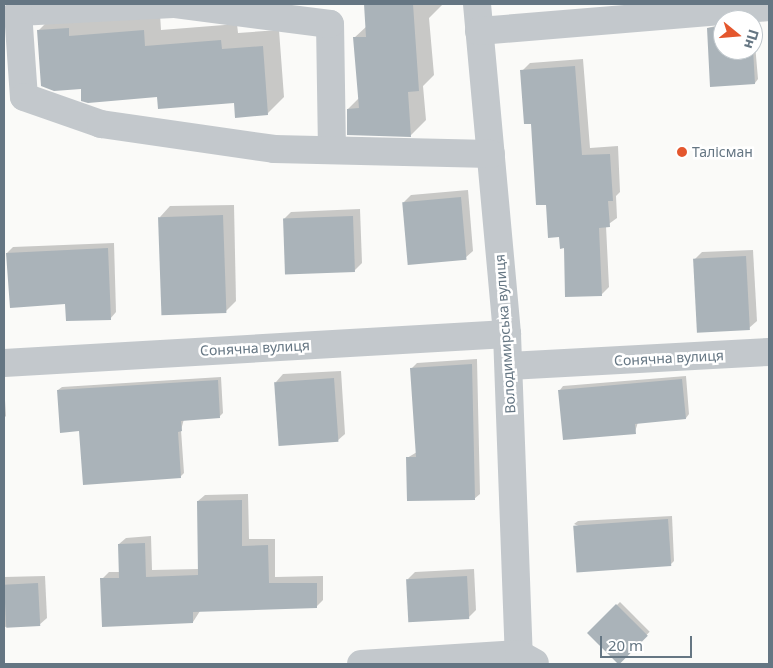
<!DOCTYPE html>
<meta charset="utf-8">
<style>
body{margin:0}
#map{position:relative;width:773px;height:668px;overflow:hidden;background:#fafaf8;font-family:"Noto Sans",sans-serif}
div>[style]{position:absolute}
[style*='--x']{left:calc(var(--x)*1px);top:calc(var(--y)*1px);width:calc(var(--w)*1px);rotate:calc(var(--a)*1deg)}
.shadow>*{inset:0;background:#0003;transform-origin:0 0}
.building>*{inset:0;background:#aab3b9;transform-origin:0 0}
.minor>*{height:28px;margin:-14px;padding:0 14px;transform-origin:14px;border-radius:14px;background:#c3c8cc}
.dots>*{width:14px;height:14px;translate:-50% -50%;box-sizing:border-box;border:2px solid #fff;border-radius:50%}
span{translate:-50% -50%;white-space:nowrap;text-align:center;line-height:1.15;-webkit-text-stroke:5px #fff;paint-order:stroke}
.poi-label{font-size:14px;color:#657683}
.left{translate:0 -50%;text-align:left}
.street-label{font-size:14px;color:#657683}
.frame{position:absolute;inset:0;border:5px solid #657683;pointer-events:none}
.north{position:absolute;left:713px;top:10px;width:50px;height:50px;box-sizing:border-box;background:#fff;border:1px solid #c1c8cd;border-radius:50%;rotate:107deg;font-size:14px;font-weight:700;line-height:20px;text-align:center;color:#657683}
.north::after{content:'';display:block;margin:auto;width:18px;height:22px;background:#e4572e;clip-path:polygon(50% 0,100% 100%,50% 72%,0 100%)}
.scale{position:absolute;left:600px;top:636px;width:92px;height:22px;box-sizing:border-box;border:2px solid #657683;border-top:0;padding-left:6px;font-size:15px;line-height:18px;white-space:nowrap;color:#657683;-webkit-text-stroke:4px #fff;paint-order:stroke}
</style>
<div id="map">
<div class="shadow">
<div style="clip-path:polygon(365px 4px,443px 4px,429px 18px,434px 75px,423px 86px,426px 120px,411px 135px,349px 134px,348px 109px,359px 98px,354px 38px,367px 26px)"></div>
<div style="clip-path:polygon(55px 14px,160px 14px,161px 30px,237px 24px,238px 33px,279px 30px,284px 97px,267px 114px,235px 101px,82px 88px,38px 31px)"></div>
<div style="clip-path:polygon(753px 21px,758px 79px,755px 83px,711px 85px,708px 28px,723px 24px,723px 50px,753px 50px)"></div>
<div style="clip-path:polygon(583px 59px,590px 148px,618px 146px,620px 192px,616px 196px,617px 218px,606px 226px,609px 287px,601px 295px,565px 247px,547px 203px,522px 71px,530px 63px)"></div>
<div style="clip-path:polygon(468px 190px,473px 251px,465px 258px,404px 202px,411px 195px)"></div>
<div style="clip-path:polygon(234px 205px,236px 301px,225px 312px,160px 217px,170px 206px)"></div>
<div style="clip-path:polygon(360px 209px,362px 263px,354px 271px,284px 219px,291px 212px)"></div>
<div style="clip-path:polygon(114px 243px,116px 312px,110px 319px,67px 302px,7px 253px,13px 247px)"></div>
<div style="clip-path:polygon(753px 250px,757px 321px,749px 328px,694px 260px,702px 252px)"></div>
<div style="clip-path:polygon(477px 359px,480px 494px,474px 499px,407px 458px,417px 452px,411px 369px,417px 363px)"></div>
<div style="clip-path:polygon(341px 371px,345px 434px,337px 441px,276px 382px,283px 374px)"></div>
<div style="clip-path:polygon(686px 376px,689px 414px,686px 418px,638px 422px,635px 432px,560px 390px,563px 386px)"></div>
<div style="clip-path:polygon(221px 377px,223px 413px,219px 417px,184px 419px,181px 430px,184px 473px,180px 477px,80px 430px,58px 390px,62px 387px)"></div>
<div style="clip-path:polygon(4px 385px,6px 416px,4px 418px)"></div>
<div style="clip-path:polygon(248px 494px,249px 539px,275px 539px,275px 577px,323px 576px,323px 600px,316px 607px,200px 611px,193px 622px,102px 579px,109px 572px,120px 572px,119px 544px,126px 538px,151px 536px,152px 570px,199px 569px,198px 501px,205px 495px)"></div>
<div style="clip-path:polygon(672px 516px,674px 561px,670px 565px,574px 524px,578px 521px)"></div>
<div style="clip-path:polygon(474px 569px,476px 610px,468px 618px,408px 579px,415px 572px)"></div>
<div style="clip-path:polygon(45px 576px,47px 618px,39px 625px,4px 627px,4px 577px)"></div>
<div style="left:620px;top:602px;width:42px;height:44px;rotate:45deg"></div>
</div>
<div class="building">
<div style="clip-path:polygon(364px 4px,413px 4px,419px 91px,408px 92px,411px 137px,347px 135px,347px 109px,359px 108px,353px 37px,366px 37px)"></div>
<div style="clip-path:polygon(723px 26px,723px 50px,753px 49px,755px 84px,710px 87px,707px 28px)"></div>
<div style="clip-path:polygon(69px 28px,69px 36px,144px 30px,145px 46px,221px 40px,222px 49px,263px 46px,268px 115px,235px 118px,234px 103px,158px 109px,157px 97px,88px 103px,81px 101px,81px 89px,54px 91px,41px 86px,37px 30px)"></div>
<div style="clip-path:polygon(575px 66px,582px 155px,610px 154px,613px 201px,608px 201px,610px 227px,599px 228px,602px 296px,565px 297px,564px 248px,560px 249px,559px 237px,548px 238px,546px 205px,536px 205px,531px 124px,524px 124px,520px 70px)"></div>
<div style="left:461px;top:197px;width:63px;height:59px;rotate:85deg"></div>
<div style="left:223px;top:215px;width:98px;height:65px;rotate:88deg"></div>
<div style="left:353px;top:216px;width:56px;height:70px;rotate:88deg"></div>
<div style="clip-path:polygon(108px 248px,111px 320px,66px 321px,65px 304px,10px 308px,6px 253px)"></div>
<div style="left:746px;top:256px;width:74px;height:53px;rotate:87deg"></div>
<div style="clip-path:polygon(472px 364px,475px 500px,407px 501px,406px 457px,416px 457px,410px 368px)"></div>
<div style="left:334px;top:378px;width:64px;height:60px;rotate:86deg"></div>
<div style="clip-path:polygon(682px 379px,686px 419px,635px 424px,636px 434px,563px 440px,558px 390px)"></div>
<div style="clip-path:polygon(218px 380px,220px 418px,181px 421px,182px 431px,178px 432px,181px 478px,83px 485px,79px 431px,60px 433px,57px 390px)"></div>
<div style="clip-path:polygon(242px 500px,242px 546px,268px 545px,269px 583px,317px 583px,317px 608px,193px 612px,193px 623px,102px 627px,100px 578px,119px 578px,118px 544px,145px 543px,146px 577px,198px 575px,197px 501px)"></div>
<div style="left:668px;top:519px;width:47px;height:95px;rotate:86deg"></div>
<div style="left:467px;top:576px;width:43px;height:61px;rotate:87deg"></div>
<div style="left:38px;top:583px;width:43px;height:34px;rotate:87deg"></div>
<div style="left:616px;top:604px;width:45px;height:41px;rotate:45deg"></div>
</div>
<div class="minor">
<div style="--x:477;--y:4;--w:331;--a:84.8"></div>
<div style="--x:507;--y:334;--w:330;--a:87.9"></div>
<div style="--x:479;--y:31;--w:291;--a:-4.7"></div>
<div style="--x:332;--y:150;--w:126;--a:-90.9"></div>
<div style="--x:330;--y:24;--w:158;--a:-172.7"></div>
<div style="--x:173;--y:4;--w:155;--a:177"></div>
<div style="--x:18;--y:12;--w:85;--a:86"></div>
<div style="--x:24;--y:97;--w:82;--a:19.3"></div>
<div style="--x:101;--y:124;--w:175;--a:8.2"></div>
<div style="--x:274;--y:149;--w:217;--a:1.3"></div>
<div style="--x:4;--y:363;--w:504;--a:-3.3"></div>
<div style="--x:509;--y:366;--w:260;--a:-3.1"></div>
<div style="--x:361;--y:664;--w:158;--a:-3.6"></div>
<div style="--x:519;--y:654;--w:18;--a:29"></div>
</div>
<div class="dots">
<div style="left:682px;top:152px;background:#e4572e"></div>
</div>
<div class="poi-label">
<span class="left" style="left:692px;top:152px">Талісман</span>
</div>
<div class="street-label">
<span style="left:505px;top:334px;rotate:-94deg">Володимирська вулиця</span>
<span style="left:255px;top:348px;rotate:-3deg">Сонячна вулиця</span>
<span style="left:669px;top:358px;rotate:-3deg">Сонячна вулиця</span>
</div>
<div class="frame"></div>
<div class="north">Пн</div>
<div class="scale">20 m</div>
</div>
